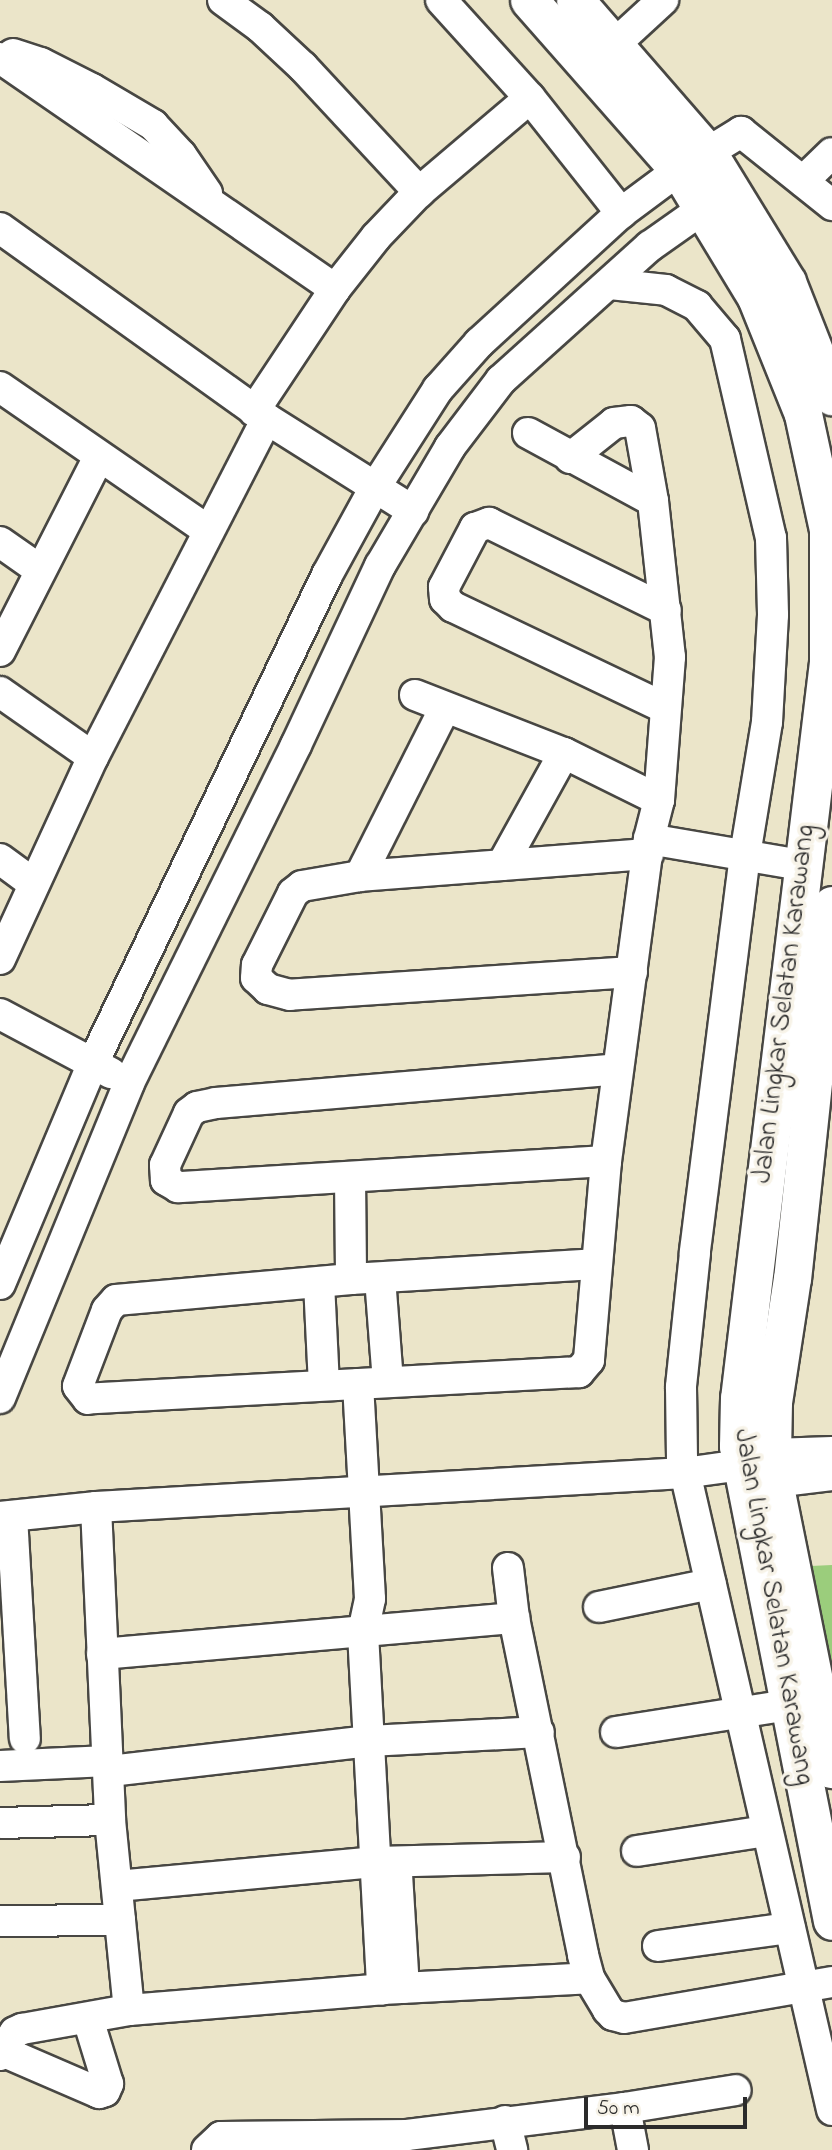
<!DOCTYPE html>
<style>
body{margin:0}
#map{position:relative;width:832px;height:2150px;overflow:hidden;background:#ebe5c9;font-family:"Indie Flower",sans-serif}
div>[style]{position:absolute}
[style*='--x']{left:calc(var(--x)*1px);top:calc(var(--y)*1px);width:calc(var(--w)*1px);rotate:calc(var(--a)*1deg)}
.green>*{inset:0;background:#9bcd7c}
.roads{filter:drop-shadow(2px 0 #484743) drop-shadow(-2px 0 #484743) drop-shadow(0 2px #484743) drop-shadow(0 -2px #484743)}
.minor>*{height:30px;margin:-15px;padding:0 15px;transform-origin:15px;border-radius:15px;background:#fff}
.major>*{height:37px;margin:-18.5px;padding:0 18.5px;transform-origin:18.5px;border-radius:18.5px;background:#fff}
span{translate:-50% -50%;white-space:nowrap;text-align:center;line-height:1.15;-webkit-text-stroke:7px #f7f3e8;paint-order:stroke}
.street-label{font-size:28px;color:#2b2b2b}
.scale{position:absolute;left:584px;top:2097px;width:163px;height:32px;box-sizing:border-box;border:4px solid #2b2b2b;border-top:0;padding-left:9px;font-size:21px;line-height:24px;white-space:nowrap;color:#2b2b2b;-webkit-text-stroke:5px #f7f3e8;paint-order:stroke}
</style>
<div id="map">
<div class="green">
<div style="clip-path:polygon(832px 1565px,832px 1673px,811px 1566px)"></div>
</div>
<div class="roads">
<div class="minor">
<div style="--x:223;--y:0;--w:46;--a:36.1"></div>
<div style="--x:260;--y:27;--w:59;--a:42.9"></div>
<div style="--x:303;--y:67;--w:171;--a:47.1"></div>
<div style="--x:441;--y:0;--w:132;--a:47.8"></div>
<div style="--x:530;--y:98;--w:147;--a:51.6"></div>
<div style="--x:614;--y:45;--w:67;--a:-42.6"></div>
<div style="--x:13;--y:54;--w:29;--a:18"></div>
<div style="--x:41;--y:63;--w:57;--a:27"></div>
<div style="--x:92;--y:89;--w:71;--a:30.5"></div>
<div style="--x:153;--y:125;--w:41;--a:47"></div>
<div style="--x:181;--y:155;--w:46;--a:55.6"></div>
<div style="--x:0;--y:58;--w:407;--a:34.6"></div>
<div style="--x:803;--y:181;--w:40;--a:-44"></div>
<div style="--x:0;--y:228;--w:328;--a:35.6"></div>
<div style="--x:267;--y:419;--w:173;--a:32.2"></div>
<div style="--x:610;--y:284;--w:56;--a:6.1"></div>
<div style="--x:666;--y:290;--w:35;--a:27"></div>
<div style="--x:697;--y:306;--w:43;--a:49.7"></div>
<div style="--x:725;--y:339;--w:204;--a:77"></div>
<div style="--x:771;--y:538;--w:77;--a:88.5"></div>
<div style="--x:773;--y:615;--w:107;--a:93.2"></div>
<div style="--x:767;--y:722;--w:135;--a:99.4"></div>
<div style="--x:745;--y:855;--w:401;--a:97.2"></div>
<div style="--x:695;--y:1253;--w:135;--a:96"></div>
<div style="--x:681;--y:1387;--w:72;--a:89.2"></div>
<div style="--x:682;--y:1459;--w:668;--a:77.02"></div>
<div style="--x:0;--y:387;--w:252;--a:34.6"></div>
<div style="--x:254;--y:411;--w:146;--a:-56.4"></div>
<div style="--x:335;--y:289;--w:66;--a:-51.7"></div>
<div style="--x:376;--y:237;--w:62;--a:-46.3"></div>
<div style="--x:419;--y:192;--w:145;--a:-40.3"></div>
<div style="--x:528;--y:433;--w:142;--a:28.5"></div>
<div style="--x:570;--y:458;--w:56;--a:-38.5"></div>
<div style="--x:614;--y:423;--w:17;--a:-7"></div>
<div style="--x:631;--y:421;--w:11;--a:38"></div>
<div style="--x:640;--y:428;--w:74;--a:79.9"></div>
<div style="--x:653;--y:501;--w:157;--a:83.8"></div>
<div style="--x:670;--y:657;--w:143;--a:94.4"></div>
<div style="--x:659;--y:800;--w:40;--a:104.4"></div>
<div style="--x:649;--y:839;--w:325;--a:97.6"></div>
<div style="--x:606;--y:1161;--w:200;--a:94.9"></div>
<div style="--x:589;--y:1360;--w:16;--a:130"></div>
<div style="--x:579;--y:1372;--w:492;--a:176.9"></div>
<div style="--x:88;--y:1399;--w:16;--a:-128"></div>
<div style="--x:78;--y:1386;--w:81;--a:-69.1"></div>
<div style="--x:107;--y:1310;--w:13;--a:-48"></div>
<div style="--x:116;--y:1300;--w:236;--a:-5.1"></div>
<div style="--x:351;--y:1279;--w:244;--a:-3.5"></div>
<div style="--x:0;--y:542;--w:49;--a:35"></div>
<div style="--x:0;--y:651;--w:218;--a:-63"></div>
<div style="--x:0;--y:692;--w:113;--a:35"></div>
<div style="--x:415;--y:695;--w:160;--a:21.3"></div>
<div style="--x:564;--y:753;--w:106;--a:26.3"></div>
<div style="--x:665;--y:708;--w:235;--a:-154.5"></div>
<div style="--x:453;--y:607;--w:11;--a:-135"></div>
<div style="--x:445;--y:599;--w:12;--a:-95"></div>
<div style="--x:444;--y:587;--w:67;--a:-62.3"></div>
<div style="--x:475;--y:528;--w:15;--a:-20"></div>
<div style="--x:489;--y:523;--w:197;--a:26.2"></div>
<div style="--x:649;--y:839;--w:154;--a:9.7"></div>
<div style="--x:0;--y:859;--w:42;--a:36.3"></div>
<div style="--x:502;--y:865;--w:128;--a:-61"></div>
<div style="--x:360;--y:876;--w:188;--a:-63.2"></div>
<div style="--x:0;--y:959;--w:222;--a:-65.3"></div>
<div style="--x:93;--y:757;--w:380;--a:-62.8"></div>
<div style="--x:632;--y:972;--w:343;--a:176.2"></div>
<div style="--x:290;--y:995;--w:23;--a:-165"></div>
<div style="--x:268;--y:989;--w:16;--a:-137"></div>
<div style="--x:256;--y:978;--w:13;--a:-86"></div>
<div style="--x:257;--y:965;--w:80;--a:-63.4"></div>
<div style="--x:293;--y:893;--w:11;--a:-38"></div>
<div style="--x:302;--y:886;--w:59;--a:-9.8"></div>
<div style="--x:360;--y:876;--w:289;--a:-4.4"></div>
<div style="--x:0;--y:1014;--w:126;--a:28"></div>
<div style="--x:606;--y:1161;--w:429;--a:176.5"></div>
<div style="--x:178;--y:1187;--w:14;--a:-150"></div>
<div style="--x:166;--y:1180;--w:15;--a:-94"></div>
<div style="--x:165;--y:1165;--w:57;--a:-65.2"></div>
<div style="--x:189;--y:1113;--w:10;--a:-37"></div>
<div style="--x:197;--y:1107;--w:19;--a:-12"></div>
<div style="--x:216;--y:1103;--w:403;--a:-4.8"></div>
<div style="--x:350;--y:1177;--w:102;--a:89.4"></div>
<div style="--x:380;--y:1278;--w:104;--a:85.6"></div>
<div style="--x:319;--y:1283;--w:102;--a:87.2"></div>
<div style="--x:0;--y:1284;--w:240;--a:-67.2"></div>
<div style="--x:93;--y:1063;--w:541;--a:-64.38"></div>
<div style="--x:327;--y:575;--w:98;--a:-61.3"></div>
<div style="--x:374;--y:489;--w:119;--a:-57.4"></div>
<div style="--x:438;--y:389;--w:62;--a:-48.3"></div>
<div style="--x:479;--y:343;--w:193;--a:-42.5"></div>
<div style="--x:621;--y:213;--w:72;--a:-36.6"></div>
<div style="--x:679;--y:170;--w:73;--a:-31.5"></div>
<div style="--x:741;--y:132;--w:117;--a:38.7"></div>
<div style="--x:358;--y:1384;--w:215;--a:86.8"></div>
<div style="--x:370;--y:1599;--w:35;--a:102"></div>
<div style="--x:363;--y:1633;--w:357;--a:86.9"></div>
<div style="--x:0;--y:1398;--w:340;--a:-67.7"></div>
<div style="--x:129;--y:1083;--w:377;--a:-63.7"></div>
<div style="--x:296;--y:745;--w:198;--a:-64.9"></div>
<div style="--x:380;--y:566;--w:138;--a:-59.5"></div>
<div style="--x:450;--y:447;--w:84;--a:-52.7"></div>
<div style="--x:501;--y:380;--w:200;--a:-42"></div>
<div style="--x:650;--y:246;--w:87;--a:-35.2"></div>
<div style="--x:772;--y:1454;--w:60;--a:-1.9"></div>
<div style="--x:774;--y:1482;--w:58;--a:-6.9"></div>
<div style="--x:96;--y:1507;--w:313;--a:87.4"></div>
<div style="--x:110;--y:1820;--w:191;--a:84.3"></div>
<div style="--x:12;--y:1516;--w:223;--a:86.7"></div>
<div style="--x:0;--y:1517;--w:97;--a:-5.9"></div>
<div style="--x:96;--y:1507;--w:589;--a:-3.31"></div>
<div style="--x:684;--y:1473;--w:59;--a:-7.9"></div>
<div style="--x:508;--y:1568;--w:50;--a:83.2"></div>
<div style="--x:514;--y:1618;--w:344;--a:78.4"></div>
<div style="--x:583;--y:1955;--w:24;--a:75"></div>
<div style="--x:589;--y:1978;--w:37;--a:59"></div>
<div style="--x:608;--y:2010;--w:7;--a:45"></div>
<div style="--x:613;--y:2015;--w:11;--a:15"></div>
<div style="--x:624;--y:2018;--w:211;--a:-9.8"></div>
<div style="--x:599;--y:1607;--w:114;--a:-11.6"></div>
<div style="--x:102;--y:1654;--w:414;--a:-5"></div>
<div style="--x:616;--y:1732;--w:175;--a:-8.9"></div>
<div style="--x:0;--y:1766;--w:108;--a:-2.7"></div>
<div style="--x:110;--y:1771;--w:261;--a:-6.6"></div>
<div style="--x:369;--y:1741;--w:170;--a:-3"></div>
<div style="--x:0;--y:1823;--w:110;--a:-1.6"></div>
<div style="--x:637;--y:1851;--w:131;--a:-8.8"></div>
<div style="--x:397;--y:1874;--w:114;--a:86.5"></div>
<div style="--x:117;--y:1886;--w:261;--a:-5.3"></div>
<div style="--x:377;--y:1862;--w:188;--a:-1.5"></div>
<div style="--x:0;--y:1921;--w:120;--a:-0.5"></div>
<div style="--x:658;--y:1946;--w:133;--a:-7.8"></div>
<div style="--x:2;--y:2051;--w:106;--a:23.4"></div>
<div style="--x:99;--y:2093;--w:6;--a:-18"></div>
<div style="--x:105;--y:2091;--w:8;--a:-67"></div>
<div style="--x:108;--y:2084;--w:68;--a:-107.1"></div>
<div style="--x:0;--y:2055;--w:27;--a:-57"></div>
<div style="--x:15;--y:2032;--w:8;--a:-23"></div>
<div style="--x:22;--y:2029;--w:109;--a:-10.1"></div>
<div style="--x:129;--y:2010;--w:254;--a:-4.7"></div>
<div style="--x:382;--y:1989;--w:207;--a:-3"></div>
<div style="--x:625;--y:2108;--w:43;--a:79.2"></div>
<div style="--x:505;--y:2121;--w:30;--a:76"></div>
<div style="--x:207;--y:2150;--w:19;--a:-43"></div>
<div style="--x:221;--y:2137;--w:186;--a:-0.6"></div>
<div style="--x:407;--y:2135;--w:220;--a:-7.1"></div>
<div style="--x:625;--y:2108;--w:112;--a:-9.2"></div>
</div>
<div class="major">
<div style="--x:529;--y:0;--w:227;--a:48.6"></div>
<div style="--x:679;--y:170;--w:149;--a:58.8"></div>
<div style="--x:756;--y:297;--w:126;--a:68.1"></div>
<div style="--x:803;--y:414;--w:119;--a:77.8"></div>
<div style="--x:828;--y:530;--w:132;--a:90"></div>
<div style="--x:828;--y:662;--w:741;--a:96.89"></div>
<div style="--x:739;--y:1398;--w:48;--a:91.2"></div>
<div style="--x:738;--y:1446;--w:484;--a:78.8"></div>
<div style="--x:575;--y:0;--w:203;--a:49"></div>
<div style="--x:708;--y:153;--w:151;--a:58.5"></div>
<div style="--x:787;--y:282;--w:123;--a:68.5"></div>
<div style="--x:832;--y:905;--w:375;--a:96.1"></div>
<div style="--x:792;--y:1278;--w:125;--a:98.7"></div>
<div style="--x:773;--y:1402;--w:52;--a:91.1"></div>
<div style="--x:772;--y:1454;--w:28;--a:86"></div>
<div style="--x:774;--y:1482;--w:293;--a:78.6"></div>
</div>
</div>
<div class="street-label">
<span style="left:785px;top:1004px;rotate:-83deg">Jalan Lingkar Selatan Karawang</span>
<span style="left:773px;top:1607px;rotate:80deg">Jalan Lingkar Selatan Karawang</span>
</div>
<div class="scale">50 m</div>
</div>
